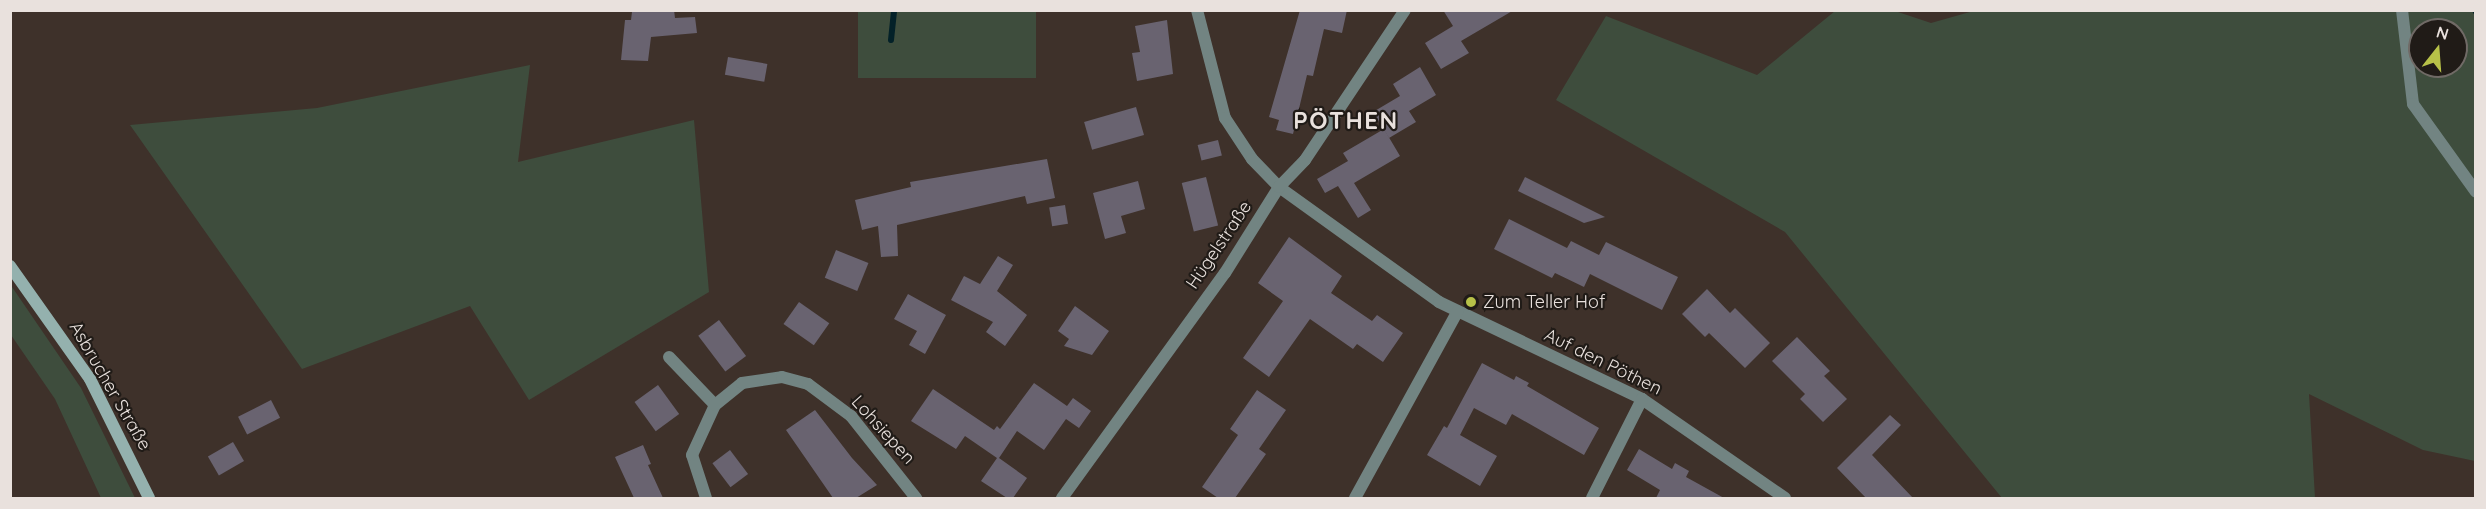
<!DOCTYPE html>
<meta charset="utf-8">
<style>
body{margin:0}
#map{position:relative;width:2486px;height:509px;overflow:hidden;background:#3e312a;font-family:Quicksand,sans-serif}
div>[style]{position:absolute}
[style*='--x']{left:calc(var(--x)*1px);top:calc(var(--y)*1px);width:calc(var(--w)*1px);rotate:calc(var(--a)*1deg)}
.green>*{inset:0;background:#3e4d3d;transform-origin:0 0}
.stream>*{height:6px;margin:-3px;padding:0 3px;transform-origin:3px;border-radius:3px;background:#032128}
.building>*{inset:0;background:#696370;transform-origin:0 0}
.street>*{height:12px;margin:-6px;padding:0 6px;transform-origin:6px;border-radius:6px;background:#728482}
.secondary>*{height:12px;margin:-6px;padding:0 6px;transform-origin:6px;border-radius:6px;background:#94b1ae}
.dots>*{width:16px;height:16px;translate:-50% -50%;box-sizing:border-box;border:3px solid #201b17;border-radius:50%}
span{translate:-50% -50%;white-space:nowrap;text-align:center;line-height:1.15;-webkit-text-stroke:4.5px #201b17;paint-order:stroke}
.street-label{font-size:18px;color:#e9e1dd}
.poi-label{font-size:18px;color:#e9e1dd}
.left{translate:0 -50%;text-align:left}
.district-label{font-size:24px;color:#e9e1dd;font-weight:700;letter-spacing:1.5px}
.frame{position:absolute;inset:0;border:12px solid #e9e1dd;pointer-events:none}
.north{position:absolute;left:2408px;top:18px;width:60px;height:60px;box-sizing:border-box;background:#201b17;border:2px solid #706a66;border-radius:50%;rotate:17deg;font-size:16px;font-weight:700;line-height:24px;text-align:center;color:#e9e1dd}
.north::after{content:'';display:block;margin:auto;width:21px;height:27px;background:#b7c148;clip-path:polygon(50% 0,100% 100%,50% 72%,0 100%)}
</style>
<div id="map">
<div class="green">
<div style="clip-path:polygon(evenodd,1977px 10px,2475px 11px,2475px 461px,2423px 450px,2309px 394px,2315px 498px,2002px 498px,1785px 232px,1556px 100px,1606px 16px,1757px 75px,1835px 11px,1895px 11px,1931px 23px,1977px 10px,2420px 30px,2456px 30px,2456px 66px,2420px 66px,2420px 30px)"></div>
<div style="left:858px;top:11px;width:178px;height:67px"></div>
<div style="clip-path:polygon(530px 65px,518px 162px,694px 120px,709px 292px,529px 400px,470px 306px,302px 369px,130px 125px,317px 108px)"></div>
<div style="clip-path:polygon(10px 284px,81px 388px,135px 498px,101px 498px,55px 399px,11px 335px)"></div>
</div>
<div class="stream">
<div style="--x:2475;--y:10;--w:2;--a:63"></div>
<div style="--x:891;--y:40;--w:30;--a:-84"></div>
</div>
<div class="building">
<div style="clip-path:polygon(674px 10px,675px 18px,695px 17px,697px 33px,651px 37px,648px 61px,621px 60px,625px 20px,631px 20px,632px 12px)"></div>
<div style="clip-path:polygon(1300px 10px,1347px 10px,1342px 33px,1324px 29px,1313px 76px,1307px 75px,1293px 134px,1276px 130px,1279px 120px,1269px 117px)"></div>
<div style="clip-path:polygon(1443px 10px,1514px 10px,1461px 41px,1469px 53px,1441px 69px,1425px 43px,1453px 26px)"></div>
<div style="clip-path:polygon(1167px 20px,1173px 74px,1137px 81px,1132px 53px,1140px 52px,1135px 26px)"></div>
<div style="left:728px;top:57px;width:40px;height:18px;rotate:10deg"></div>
<div style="clip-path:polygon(1420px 67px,1436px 95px,1409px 111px,1416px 122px,1389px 138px,1373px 112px,1400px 96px,1393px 84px)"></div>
<div style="left:1136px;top:107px;width:29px;height:54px;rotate:74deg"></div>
<div style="clip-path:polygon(1384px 129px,1400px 156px,1354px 183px,1371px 210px,1358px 218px,1338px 186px,1325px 193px,1317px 179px,1348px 161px,1343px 153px)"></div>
<div style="left:1218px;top:140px;width:16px;height:21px;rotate:76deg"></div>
<div style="clip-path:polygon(1047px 159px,1055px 198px,1027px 204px,1025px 196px,897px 225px,898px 256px,881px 257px,878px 226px,862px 230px,855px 200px,911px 187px,910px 182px)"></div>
<div style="left:1206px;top:177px;width:50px;height:25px;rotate:76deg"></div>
<div style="clip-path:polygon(1525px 177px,1605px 217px,1584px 223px,1518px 191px)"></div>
<div style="clip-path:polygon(1138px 181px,1145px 209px,1121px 216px,1126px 233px,1105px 239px,1093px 193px)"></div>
<div style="left:1065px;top:205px;width:19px;height:16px;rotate:81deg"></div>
<div style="clip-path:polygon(1509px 219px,1567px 248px,1571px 241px,1599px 255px,1606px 242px,1678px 277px,1662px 310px,1590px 274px,1584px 287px,1555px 273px,1552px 278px,1494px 249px)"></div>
<div style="clip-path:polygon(1289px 237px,1342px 276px,1331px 293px,1372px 321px,1377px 315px,1403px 333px,1383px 362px,1357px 344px,1353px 349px,1310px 319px,1269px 377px,1243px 358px,1283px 301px,1258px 283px)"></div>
<div style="left:836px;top:250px;width:35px;height:30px;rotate:22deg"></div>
<div style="clip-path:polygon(998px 256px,1013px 265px,997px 291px,1027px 315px,1005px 346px,986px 332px,993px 322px,951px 300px,964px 276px,980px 284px)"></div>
<div style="clip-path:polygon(1707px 289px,1730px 313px,1735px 308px,1770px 343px,1745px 368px,1709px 333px,1705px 337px,1682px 314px)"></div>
<div style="clip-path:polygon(908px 294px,946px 315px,925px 354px,909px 345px,917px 331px,894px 319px)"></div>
<div style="left:799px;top:302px;width:37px;height:27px;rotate:35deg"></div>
<div style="clip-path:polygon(1075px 306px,1109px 331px,1092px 355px,1064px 346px,1069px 339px,1058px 331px)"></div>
<div style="left:719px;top:320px;width:45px;height:26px;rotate:53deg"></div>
<div style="clip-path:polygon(1797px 337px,1830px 371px,1824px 376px,1847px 399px,1823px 422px,1800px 399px,1805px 394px,1772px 361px)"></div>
<div style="clip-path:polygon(1482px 363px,1514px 380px,1516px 376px,1529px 383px,1527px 386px,1599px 428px,1584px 455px,1512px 414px,1506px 425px,1474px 408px,1460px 435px,1497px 456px,1480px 486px,1427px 455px,1444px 426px,1447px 428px)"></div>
<div style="clip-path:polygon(1034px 383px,1067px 406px,1073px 398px,1091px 411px,1079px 428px,1066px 419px,1044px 450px,1017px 431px,999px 458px,1027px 478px,1013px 498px,1007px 498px,981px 481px,997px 458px,965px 436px,956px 449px,911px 421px,933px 389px,994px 430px,997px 426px,1000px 429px)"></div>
<div style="left:658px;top:385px;width:36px;height:29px;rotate:54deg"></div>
<div style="clip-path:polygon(1257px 390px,1286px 410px,1259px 449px,1266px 454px,1235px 498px,1218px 498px,1202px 487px,1238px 435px,1230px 429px)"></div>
<div style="left:271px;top:400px;width:20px;height:37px;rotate:63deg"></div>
<div style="clip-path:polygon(815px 410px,852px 458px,877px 485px,856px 498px,833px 498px,786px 430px)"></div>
<div style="clip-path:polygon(1890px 415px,1901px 425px,1872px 455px,1913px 498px,1866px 498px,1837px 468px)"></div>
<div style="left:233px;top:442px;width:22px;height:29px;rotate:60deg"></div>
<div style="clip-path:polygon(643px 445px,651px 464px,648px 465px,663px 498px,634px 498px,615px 457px)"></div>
<div style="clip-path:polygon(1639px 449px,1672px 469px,1675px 463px,1689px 471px,1686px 477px,1724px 498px,1656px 498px,1660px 490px,1627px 470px)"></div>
<div style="left:730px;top:450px;width:30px;height:22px;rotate:53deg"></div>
</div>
<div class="street">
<div style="--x:1197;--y:10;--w:112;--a:75.5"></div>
<div style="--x:1225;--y:118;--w:49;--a:56.6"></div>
<div style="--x:1252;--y:159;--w:39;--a:46"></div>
<div style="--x:1279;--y:187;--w:197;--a:35.7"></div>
<div style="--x:1439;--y:302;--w:225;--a:25.5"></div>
<div style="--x:1642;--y:399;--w:174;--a:34.7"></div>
<div style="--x:2402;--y:10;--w:95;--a:83.3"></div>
<div style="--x:2413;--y:104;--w:108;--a:54.4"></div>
<div style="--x:669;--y:357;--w:66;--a:46.2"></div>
<div style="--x:706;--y:498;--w:45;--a:-108"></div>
<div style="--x:692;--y:455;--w:55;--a:-65.3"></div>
<div style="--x:715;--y:405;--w:35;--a:-39"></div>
<div style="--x:742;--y:383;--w:40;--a:-8.5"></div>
<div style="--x:782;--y:377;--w:27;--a:15"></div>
<div style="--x:808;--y:384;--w:54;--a:36.7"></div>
<div style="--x:851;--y:416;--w:105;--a:51.6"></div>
<div style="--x:1062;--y:498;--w:278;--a:-54.1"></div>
<div style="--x:1225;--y:273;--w:102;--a:-57.9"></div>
<div style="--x:1279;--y:187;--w:37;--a:-46"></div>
<div style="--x:1305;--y:160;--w:180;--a:-56.3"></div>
<div style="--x:1355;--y:498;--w:213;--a:-61.2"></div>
<div style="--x:1592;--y:498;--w:111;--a:-63.2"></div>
</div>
<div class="secondary">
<div style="--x:10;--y:266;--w:138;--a:54.7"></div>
<div style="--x:90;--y:379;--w:133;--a:63.6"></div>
</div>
<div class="dots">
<div style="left:1471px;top:302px;background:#b7c148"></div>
</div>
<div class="street-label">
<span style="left:1219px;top:245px;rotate:-56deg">Hügelstraße</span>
<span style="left:1603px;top:362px;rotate:26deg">Auf den Pöthen</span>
<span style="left:110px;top:386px;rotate:60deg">Asbrucher Straße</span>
<span style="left:883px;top:430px;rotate:48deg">Lohsiepen</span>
</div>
<div class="poi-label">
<span class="left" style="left:1483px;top:302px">Zum Teller Hof</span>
</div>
<div class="district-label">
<span style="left:1346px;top:121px">PÖTHEN</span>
</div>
<div class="frame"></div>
<div class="north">N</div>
</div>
